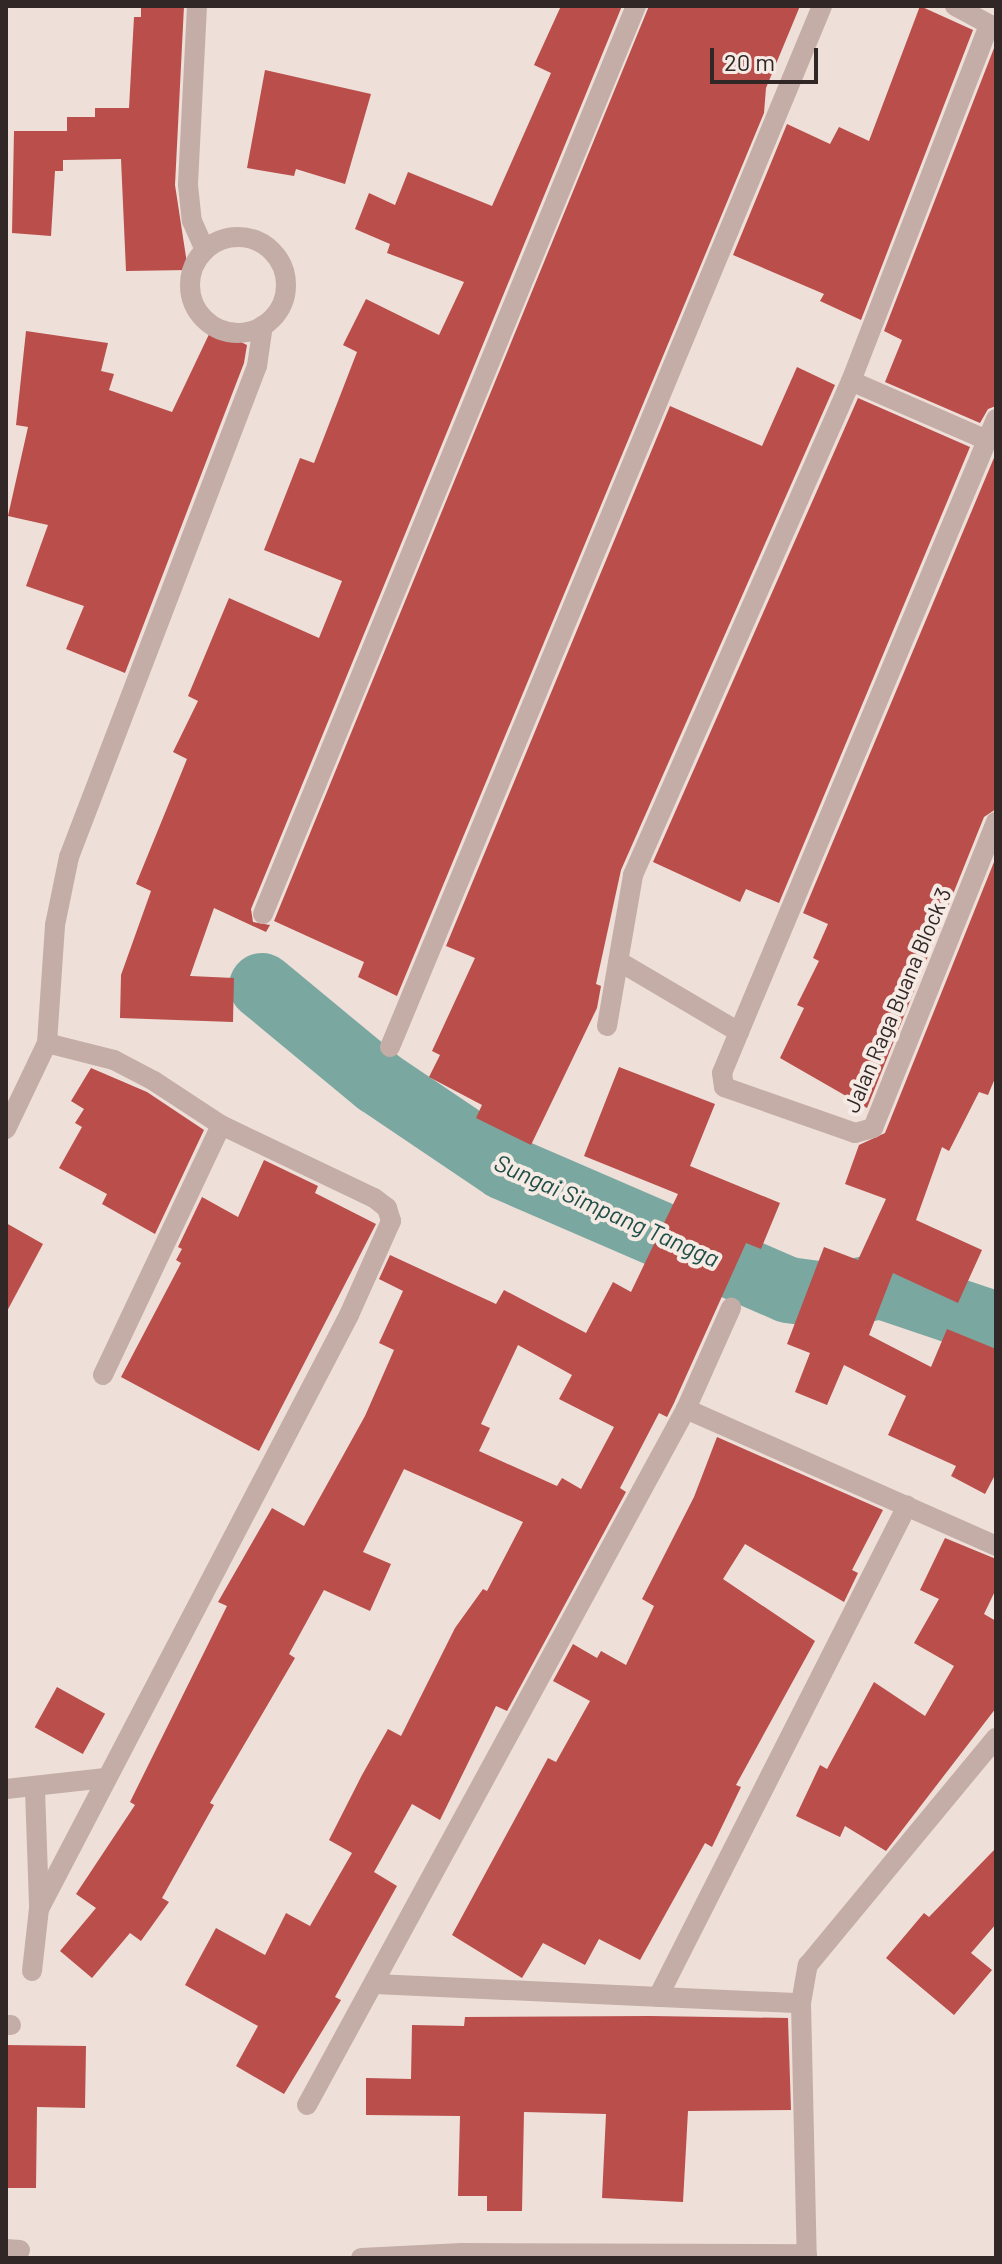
<!DOCTYPE html>
<style>
body{margin:0}
#map{position:relative;width:1002px;height:2264px;overflow:hidden;background:#eedfd8;font-family:Barlow,sans-serif}
div>[style]{position:absolute}
[style*='--x']{left:calc(var(--x)*1px);top:calc(var(--y)*1px);width:calc(var(--w)*1px);rotate:calc(var(--a)*1deg)}
.river>*{height:66px;margin:-33px;padding:0 33px;transform-origin:33px;border-radius:33px;background:#7aa8a0}
.building>*{inset:0;background:#b94e4b;transform-origin:0 0}
.street>*{height:20px;margin:-10px;padding:0 10px;transform-origin:10px;border-radius:10px;background:#c4ada6}
.street>.ring{margin:-10px;padding:0;box-sizing:content-box;background:none;border:20px solid #c4ada6;border-radius:50%}
span{translate:-50% -50%;white-space:nowrap;text-align:center;line-height:1.15;-webkit-text-stroke:8px #f6eae4;paint-order:stroke}
.street-label{font-size:22px;color:#312726}
.water-label{font-size:24px;color:#204e48;font-style:italic}
.frame{position:absolute;inset:0;border:8px solid #312726;pointer-events:none}
.scale{position:absolute;left:710px;top:48px;width:108px;height:36px;box-sizing:border-box;border:4px solid #312726;border-top:0;padding-left:10px;font-size:24px;line-height:28px;white-space:nowrap;color:#312726;-webkit-text-stroke:6px #f6eae4;paint-order:stroke}
</style>
<div id="map">
<div class="river">
<div style="--x:262;--y:986;--w:151;--a:39.6"></div>
<div style="--x:378;--y:1082;--w:152;--a:34"></div>
<div style="--x:504;--y:1167;--w:309;--a:23.4"></div>
<div style="--x:788;--y:1290;--w:45;--a:7.6"></div>
<div style="--x:833;--y:1296;--w:49;--a:-11.8"></div>
<div style="--x:881;--y:1286;--w:121;--a:18.7"></div>
</div>
<div class="building">
<div style="clip-path:polygon(141px 6px,184px 6px,175px 185px,188px 270px,126px 271px,121px 159px,63px 160px,63px 171px,55px 171px,51px 236px,12px 233px,14px 131px,67px 131px,67px 117px,95px 117px,95px 108px,129px 108px,134px 17px,141px 17px)"></div>
<div style="clip-path:polygon(561px 6px,622px 6px,251px 909px,253px 922px,270px 925px,266px 932px,214px 908px,190px 976px,234px 978px,233px 1022px,120px 1018px,121px 975px,151px 891px,136px 884px,187px 759px,173px 752px,198px 701px,188px 696px,229px 598px,319px 638px,342px 581px,264px 550px,300px 458px,314px 463px,357px 352px,343px 345px,366px 299px,439px 335px,464px 282px,387px 253px,390px 244px,355px 229px,369px 193px,395px 205px,408px 172px,492px 206px,551px 73px,534px 65px)"></div>
<div style="clip-path:polygon(649px 6px,800px 6px,766px 88px,764px 113px,397px 996px,358px 977px,364px 962px,274px 921px)"></div>
<div style="clip-path:polygon(920px 6px,973px 30px,861px 320px,820px 301px,824px 294px,733px 255px,787px 124px,830px 144px,839px 127px,869px 141px)"></div>
<div style="clip-path:polygon(996px 43px,996px 406px,988px 409px,980px 423px,885px 382px,902px 340px,884px 331px)"></div>
<div style="clip-path:polygon(265px 70px,371px 94px,345px 184px,296px 169px,294px 176px,247px 168px)"></div>
<div style="clip-path:polygon(212px 328px,247px 345px,244px 363px,125px 673px,66px 649px,84px 606px,26px 586px,48px 525px,8px 516px,28px 427px,16px 425px,26px 331px,108px 343px,101px 371px,114px 374px,109px 390px,172px 412px)"></div>
<div style="clip-path:polygon(797px 367px,835px 385px,621px 870px,596px 984px,601px 986px,597px 1008px,531px 1145px,476px 1118px,482px 1105px,429px 1077px,440px 1055px,432px 1051px,475px 958px,446px 946px,670px 406px,762px 446px)"></div>
<div style="clip-path:polygon(858px 398px,970px 447px,779px 903px,746px 889px,740px 902px,653px 862px)"></div>
<div style="clip-path:polygon(996px 453px,996px 809px,984px 817px,867px 1108px,780px 1058px,804px 1008px,797px 1005px,819px 961px,813px 958px,828px 924px,803px 913px)"></div>
<div style="clip-path:polygon(996px 857px,996px 1076px,988px 1095px,979px 1092px,949px 1151px,942px 1147px,916px 1220px,982px 1250px,958px 1303px,893px 1273px,869px 1335px,931px 1367px,947px 1329px,996px 1349px,996px 1473px,985px 1494px,951px 1476px,956px 1466px,888px 1435px,906px 1396px,844px 1365px,827px 1405px,795px 1392px,810px 1353px,787px 1344px,824px 1247px,858px 1260px,886px 1199px,845px 1184px,859px 1145px,885px 1133px)"></div>
<div style="clip-path:polygon(evenodd,619px 1067px,715px 1104px,690px 1166px,780px 1203px,761px 1249px,746px 1243px,674px 1403px,667px 1417px,659px 1413px,620px 1488px,626px 1492px,507px 1711px,496px 1706px,440px 1820px,412px 1804px,374px 1872px,397px 1886px,335px 1997px,341px 2000px,284px 2094px,236px 2066px,258px 2026px,185px 1985px,216px 1928px,265px 1955px,286px 1913px,310px 1926px,352px 1853px,329px 1840px,362px 1775px,388px 1729px,401px 1736px,455px 1628px,483px 1589px,487px 1591px,523px 1522px,404px 1469px,363px 1552px,391px 1564px,370px 1611px,324px 1590px,289px 1654px,295px 1658px,210px 1803px,214px 1805px,162px 1898px,169px 1902px,141px 1941px,130px 1933px,92px 1978px,60px 1951px,96px 1908px,76px 1894px,135px 1805px,130px 1802px,227px 1606px,218px 1602px,272px 1508px,304px 1526px,365px 1416px,394px 1350px,379px 1343px,403px 1291px,379px 1279px,390px 1255px,496px 1304px,504px 1290px,586px 1333px,613px 1282px,631px 1292px,678px 1194px,584px 1156px,619px 1067px,518px 1345px,572px 1375px,559px 1399px,614px 1427px,581px 1489px,562px 1478px,557px 1486px,479px 1451px,490px 1428px,481px 1424px,518px 1345px)"></div>
<div style="clip-path:polygon(91px 1068px,147px 1092px,204px 1130px,155px 1234px,102px 1204px,107px 1194px,59px 1168px,82px 1127px,75px 1123px,84px 1109px,71px 1101px)"></div>
<div style="clip-path:polygon(264px 1160px,318px 1186px,315px 1193px,376px 1224px,259px 1451px,121px 1377px,181px 1263px,176px 1260px,182px 1249px,178px 1247px,202px 1197px,238px 1217px)"></div>
<div style="clip-path:polygon(6px 1223px,43px 1244px,6px 1313px)"></div>
<div style="clip-path:polygon(717px 1437px,883px 1510px,852px 1570px,858px 1573px,844px 1602px,745px 1544px,723px 1579px,815px 1641px,736px 1785px,741px 1787px,712px 1847px,705px 1843px,640px 1960px,599px 1939px,585px 1965px,543px 1943px,522px 1978px,452px 1935px,548px 1758px,556px 1762px,590px 1701px,553px 1681px,573px 1644px,597px 1658px,601px 1651px,626px 1665px,654px 1606px,642px 1599px,694px 1497px)"></div>
<div style="clip-path:polygon(945px 1538px,996px 1559px,996px 1589px,984px 1614px,996px 1621px,996px 1708px,886px 1851px,845px 1826px,840px 1837px,796px 1816px,820px 1765px,827px 1769px,874px 1682px,925px 1716px,954px 1666px,914px 1643px,939px 1599px,920px 1590px)"></div>
<div style="left:57px;top:1687px;width:55px;height:46px;rotate:29deg"></div>
<div style="clip-path:polygon(996px 1848px,996px 1924px,971px 1953px,992px 1970px,954px 2015px,886px 1958px,924px 1913px,929px 1917px)"></div>
<div style="clip-path:polygon(650px 2016px,788px 2018px,791px 2110px,688px 2111px,683px 2202px,602px 2198px,606px 2114px,524px 2112px,522px 2211px,487px 2211px,487px 2196px,458px 2196px,460px 2116px,366px 2115px,366px 2078px,411px 2079px,412px 2025px,464px 2026px,465px 2017px)"></div>
<div style="clip-path:polygon(6px 2045px,86px 2046px,85px 2108px,37px 2107px,36px 2188px,6px 2188px)"></div>
</div>
<div class="street">
<div style="--x:197;--y:6;--w:179;--a:92.9"></div>
<div style="--x:188;--y:185;--w:36;--a:84"></div>
<div style="--x:192;--y:221;--w:32;--a:66"></div>
<div style="--x:955;--y:6;--w:47;--a:28.2"></div>
<div class="ring" style="left:190px;top:237px;width:76px;height:76px"></div>
<div style="--x:851;--y:381;--w:148;--a:23.5"></div>
<div style="--x:996;--y:419;--w:665;--a:112.75"></div>
<div style="--x:739;--y:1032;--w:44;--a:112.5"></div>
<div style="--x:722;--y:1073;--w:14;--a:82"></div>
<div style="--x:724;--y:1087;--w:139;--a:19.3"></div>
<div style="--x:855;--y:1133;--w:19;--a:-16"></div>
<div style="--x:873;--y:1128;--w:330;--a:-68.1"></div>
<div style="--x:263;--y:914;--w:982;--a:-67.67"></div>
<div style="--x:620;--y:962;--w:138;--a:30.5"></div>
<div style="--x:607;--y:1026;--w:153;--a:-80.2"></div>
<div style="--x:633;--y:875;--w:540;--a:-66.19"></div>
<div style="--x:851;--y:381;--w:382;--a:-68.8"></div>
<div style="--x:390;--y:1047;--w:1127;--a:-67.46"></div>
<div style="--x:6;--y:1129;--w:95;--a:-64.5"></div>
<div style="--x:47;--y:1043;--w:118;--a:-86.1"></div>
<div style="--x:55;--y:925;--w:69;--a:-78.4"></div>
<div style="--x:69;--y:857;--w:526;--a:-69.05"></div>
<div style="--x:257;--y:366;--w:41;--a:-81.7"></div>
<div style="--x:103;--y:1375;--w:276;--a:-64.7"></div>
<div style="--x:686;--y:1409;--w:339;--a:23.8"></div>
<div style="--x:6;--y:1789;--w:100;--a:-6.3"></div>
<div style="--x:35;--y:1790;--w:115;--a:88"></div>
<div style="--x:32;--y:1971;--w:62;--a:-83.6"></div>
<div style="--x:39;--y:1909;--w:670;--a:-62.44"></div>
<div style="--x:349;--y:1315;--w:103;--a:-65.9"></div>
<div style="--x:391;--y:1221;--w:14;--a:-107"></div>
<div style="--x:387;--y:1208;--w:16;--a:-142"></div>
<div style="--x:374;--y:1198;--w:170;--a:-154.5"></div>
<div style="--x:221;--y:1125;--w:80;--a:-146.7"></div>
<div style="--x:154;--y:1081;--w:45;--a:-152.3"></div>
<div style="--x:114;--y:1060;--w:69;--a:-165.8"></div>
<div style="--x:375;--y:1984;--w:426;--a:2.6"></div>
<div style="--x:801;--y:2003;--w:39;--a:-80"></div>
<div style="--x:808;--y:1965;--w:295;--a:-50.4"></div>
<div style="--x:658;--y:1997;--w:551;--a:-63.11"></div>
<div style="--x:801;--y:2003;--w:255;--a:88.7"></div>
<div style="--x:6;--y:2025;--w:5;--a:0"></div>
<div style="--x:307;--y:2105;--w:793;--a:-61.43"></div>
<div style="--x:686;--y:1409;--w:111;--a:-66"></div>
<div style="--x:6;--y:2249;--w:14;--a:4"></div>
<div style="--x:361;--y:2258;--w:101;--a:-2.8"></div>
<div style="--x:462;--y:2253;--w:345;--a:0.2"></div>
</div>
<div class="street-label">
<span style="left:897px;top:1000px;rotate:-67deg">Jalan Raga Buana Block 3</span>
</div>
<div class="water-label">
<span style="left:607px;top:1210px;rotate:24deg">Sungai Simpang Tangga</span>
</div>
<div class="frame"></div>
<div class="scale">20 m</div>
</div>
